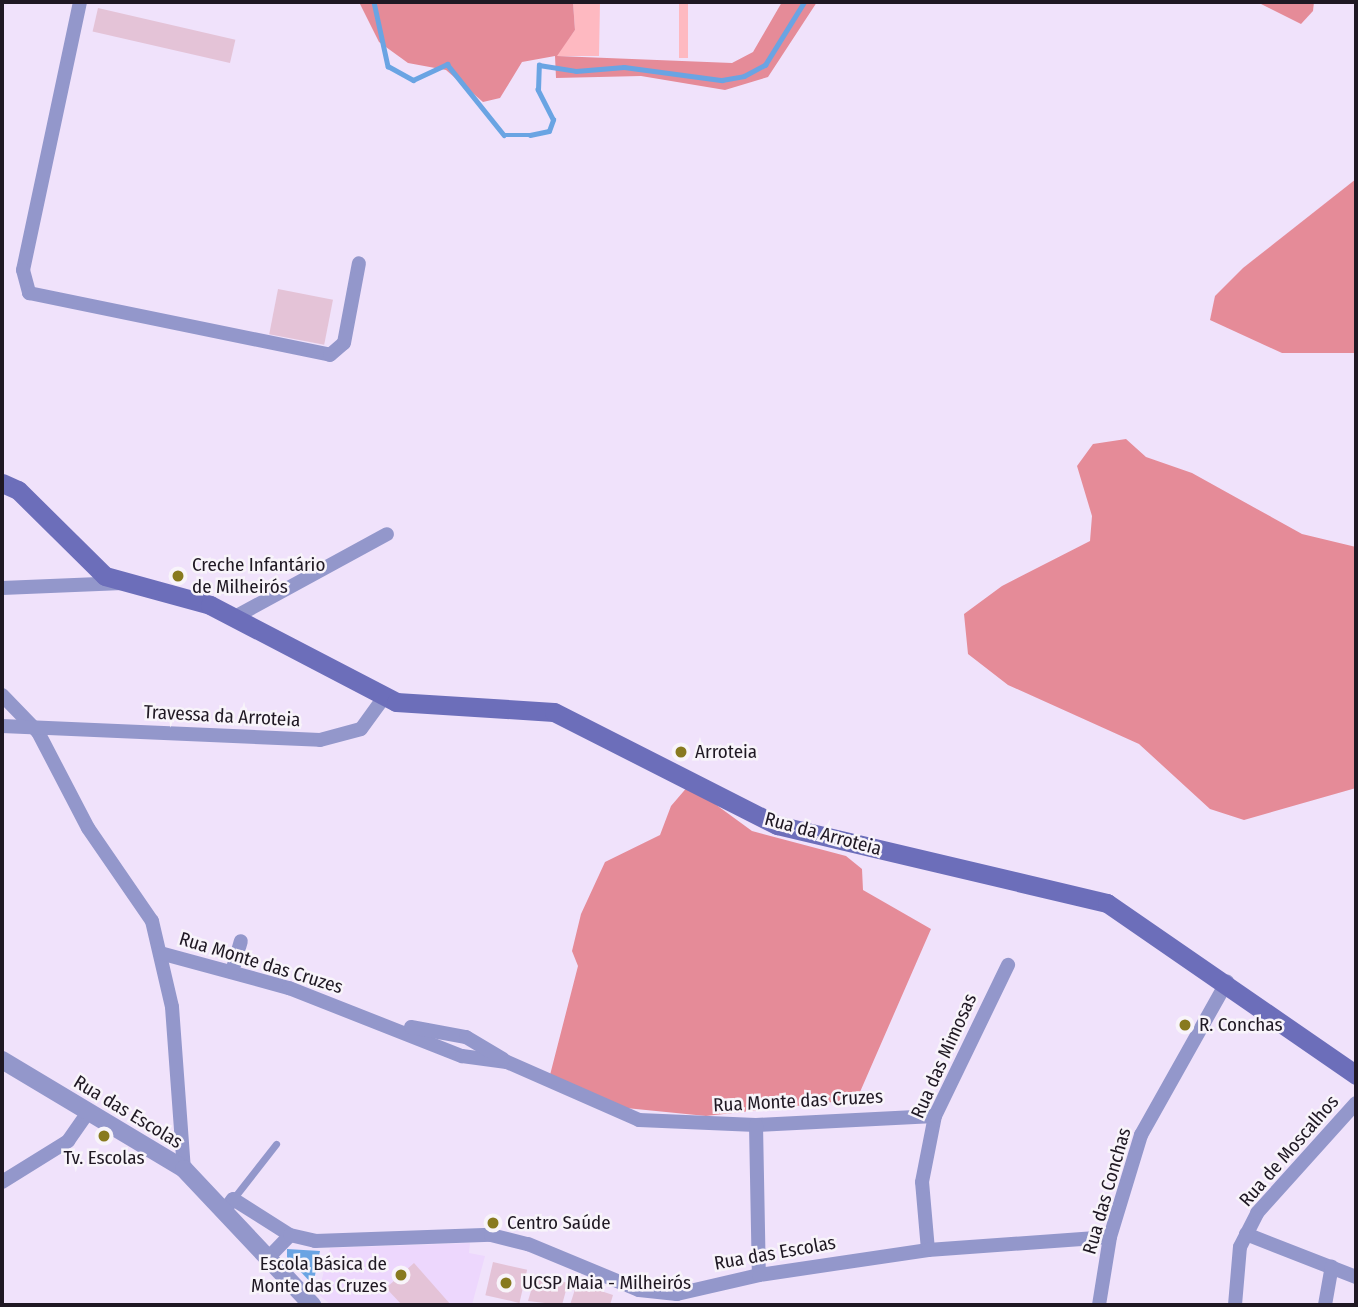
<!DOCTYPE html>
<meta charset="utf-8">
<style>
body{margin:0}
#map{position:relative;width:1358px;height:1307px;overflow:hidden;background:#f0e2fb;font-family:"Fira Sans Condensed",sans-serif}
div>[style]{position:absolute}
[style*='--x']{left:calc(var(--x)*1px);top:calc(var(--y)*1px);width:calc(var(--w)*1px);rotate:calc(var(--a)*1deg)}
.built>*{inset:0;background:#edd7fd}
.green>*{inset:0;background:#feb9c1;transform-origin:0 0}
.forest>*{inset:0;background:#e58b98}
.water>*{inset:0;background:#6aa4e3}
.stream>*{height:4.5px;margin:-2.25px;padding:0 2.25px;transform-origin:2.25px;border-radius:2.25px;background:#6aa4e3}
.building>*{inset:0;background:#e4c3d7;transform-origin:0 0}
.service>*{height:7px;margin:-3.5px;padding:0 3.5px;transform-origin:3.5px;border-radius:3.5px;background:#9397cb}
.minor>*{height:14px;margin:-7px;padding:0 7px;transform-origin:7px;border-radius:7px;background:#9397cb}
.tertiary>*{height:18px;margin:-9px;padding:0 9px;transform-origin:9px;border-radius:9px;background:#9397cb}
.secondary>*{height:19px;margin:-9.5px;padding:0 9.5px;transform-origin:9.5px;border-radius:9.5px;background:#6c6eba}
.dots>*{width:19px;height:19px;translate:-50% -50%;box-sizing:border-box;border:4px solid #f8f4fa;border-radius:50%}
span{translate:-50% -50%;white-space:nowrap;text-align:center;line-height:1.15;-webkit-text-stroke:5px #f8f4fa;paint-order:stroke}
.poi-label{font-size:19px;color:#1f1823}
.left{translate:0 -50%;text-align:left}
.right{translate:-100% -50%;text-align:right}
.street-label{font-size:19px;color:#1f1823}
.frame{position:absolute;inset:0;border:4px solid #1f1823;pointer-events:none}
</style>
<div id="map">
<div class="built">
<div style="clip-path:polygon(470px 1243px,469px 1253px,485px 1256px,472px 1305px,331px 1305px,318px 1294px,330px 1248px)"></div>
</div>
<div class="green">
<div style="clip-path:polygon(573px 2px,600px 2px,599px 56px,556px 56px,575px 30px)"></div>
<div style="left:679px;top:2px;width:9px;height:56px"></div>
</div>
<div class="forest">
<div style="clip-path:polygon(359px 2px,573px 2px,575px 30px,557px 56px,732px 63px,753px 52px,782px 2px,817px 2px,768px 77px,725px 90px,641px 76px,556px 78px,555px 56px,522px 62px,500px 98px,483px 102px,446px 70px,408px 63px,379px 42px)"></div>
<div style="clip-path:polygon(1257px 2px,1314px 2px,1313px 11px,1301px 24px)"></div>
<div style="clip-path:polygon(1356px 179px,1356px 353px,1282px 353px,1210px 320px,1215px 296px,1243px 268px)"></div>
<div style="clip-path:polygon(1126px 439px,1146px 457px,1192px 473px,1302px 534px,1356px 547px,1356px 788px,1244px 820px,1210px 809px,1139px 744px,1008px 685px,968px 654px,964px 614px,1002px 586px,1090px 541px,1092px 516px,1077px 466px,1093px 444px)"></div>
<div style="clip-path:polygon(689px 785px,752px 831px,846px 856px,862px 869px,863px 890px,931px 929px,860px 1092px,842px 1101px,706px 1116px,606px 1106px,550px 1075px,578px 966px,572px 951px,581px 914px,605px 862px,660px 835px,671px 806px)"></div>
</div>
<div class="water">
<div style="clip-path:polygon(287px 1249px,320px 1251px,313px 1285px,287px 1257px)"></div>
</div>
<div class="stream">
<div style="--x:374;--y:2;--w:66;--a:77.7"></div>
<div style="--x:388;--y:66;--w:29;--a:29"></div>
<div style="--x:413;--y:80;--w:38;--a:-25"></div>
<div style="--x:447;--y:64;--w:91;--a:51.2"></div>
<div style="--x:504;--y:135;--w:26;--a:0"></div>
<div style="--x:530;--y:135;--w:19;--a:-12"></div>
<div style="--x:549;--y:131;--w:12;--a:-70"></div>
<div style="--x:553;--y:120;--w:34;--a:-117"></div>
<div style="--x:538;--y:90;--w:25;--a:-88"></div>
<div style="--x:539;--y:65;--w:37;--a:9"></div>
<div style="--x:576;--y:71;--w:48;--a:-4.8"></div>
<div style="--x:624;--y:67;--w:99;--a:7.6"></div>
<div style="--x:722;--y:80;--w:22;--a:-10"></div>
<div style="--x:744;--y:76;--w:24;--a:-28"></div>
<div style="--x:765;--y:65;--w:74;--a:-58.2"></div>
</div>
<div class="building">
<div style="left:98px;top:8px;width:141px;height:24px;rotate:13deg"></div>
<div style="left:278px;top:289px;width:56px;height:46px;rotate:11deg"></div>
<div style="left:493px;top:1262px;width:35px;height:34px;rotate:13deg"></div>
<div style="clip-path:polygon(414px 1263px,451px 1305px,402px 1305px,386px 1288px)"></div>
<div style="clip-path:polygon(536px 1274px,568px 1283px,562px 1305px,528px 1301px)"></div>
<div style="clip-path:polygon(577px 1283px,613px 1295px,610px 1305px,570px 1305px)"></div>
</div>
<div class="service">
<div style="--x:233;--y:1199;--w:70;--a:-52"></div>
</div>
<div class="minor">
<div style="--x:80;--y:2;--w:274;--a:102"></div>
<div style="--x:23;--y:270;--w:24;--a:75"></div>
<div style="--x:29;--y:293;--w:307;--a:11.6"></div>
<div style="--x:330;--y:355;--w:18;--a:-41"></div>
<div style="--x:344;--y:343;--w:81;--a:-79.4"></div>
<div style="--x:2;--y:588;--w:121;--a:-2.4"></div>
<div style="--x:235;--y:617;--w:173;--a:-28.6"></div>
<div style="--x:2;--y:695;--w:52;--a:45.8"></div>
<div style="--x:38;--y:732;--w:108;--a:62.5"></div>
<div style="--x:88;--y:828;--w:113;--a:55.5"></div>
<div style="--x:152;--y:921;--w:88;--a:76.9"></div>
<div style="--x:172;--y:1007;--w:162;--a:85.8"></div>
<div style="--x:2;--y:726;--w:318;--a:2.5"></div>
<div style="--x:320;--y:740;--w:42;--a:-15"></div>
<div style="--x:361;--y:729;--w:39;--a:-54"></div>
<div style="--x:160;--y:953;--w:134;--a:15.2"></div>
<div style="--x:289;--y:988;--w:186;--a:21.5"></div>
<div style="--x:462;--y:1056;--w:45;--a:7.6"></div>
<div style="--x:507;--y:1062;--w:144;--a:23.7"></div>
<div style="--x:639;--y:1120;--w:117;--a:2.4"></div>
<div style="--x:756;--y:1125;--w:179;--a:-2.9"></div>
<div style="--x:232;--y:972;--w:32;--a:-74"></div>
<div style="--x:411;--y:1027;--w:56;--a:10.3"></div>
<div style="--x:466;--y:1037;--w:43;--a:30.7"></div>
<div style="--x:756;--y:1125;--w:150;--a:88.9"></div>
<div style="--x:2;--y:1182;--w:78;--a:-31.8"></div>
<div style="--x:68;--y:1141;--w:35;--a:-55"></div>
<div style="--x:226;--y:1208;--w:11;--a:-52"></div>
<div style="--x:233;--y:1199;--w:67;--a:32.3"></div>
<div style="--x:1246;--y:1234;--w:118;--a:21.4"></div>
<div style="--x:928;--y:1250;--w:68;--a:-95"></div>
<div style="--x:922;--y:1182;--w:67;--a:-78.9"></div>
<div style="--x:935;--y:1116;--w:168;--a:-64.2"></div>
<div style="--x:269;--y:1257;--w:30;--a:-46"></div>
<div style="--x:290;--y:1235;--w:26;--a:13"></div>
<div style="--x:315;--y:1241;--w:176;--a:-2"></div>
<div style="--x:491;--y:1235;--w:38;--a:14"></div>
<div style="--x:528;--y:1244;--w:120;--a:22.5"></div>
<div style="--x:639;--y:1290;--w:38;--a:6"></div>
<div style="--x:677;--y:1294;--w:84;--a:-13"></div>
<div style="--x:759;--y:1275;--w:171;--a:-8.4"></div>
<div style="--x:928;--y:1250;--w:182;--a:-4.1"></div>
<div style="--x:1099;--y:1305;--w:69;--a:-80.8"></div>
<div style="--x:1110;--y:1237;--w:107;--a:-73.1"></div>
<div style="--x:1141;--y:1135;--w:176;--a:-60.7"></div>
<div style="--x:1235;--y:1305;--w:58;--a:-85.1"></div>
<div style="--x:1240;--y:1247;--w:38;--a:-63"></div>
<div style="--x:1257;--y:1213;--w:148;--a:-48"></div>
<div style="--x:1325;--y:1305;--w:39;--a:-80"></div>
</div>
<div class="tertiary">
<div style="--x:2;--y:1060;--w:212;--a:30.9"></div>
<div style="--x:184;--y:1169;--w:187;--a:46.7"></div>
</div>
<div class="secondary">
<div style="--x:2;--y:483;--w:17;--a:24"></div>
<div style="--x:18;--y:490;--w:122;--a:44.7"></div>
<div style="--x:105;--y:576;--w:109;--a:15.4"></div>
<div style="--x:210;--y:605;--w:210;--a:27.5"></div>
<div style="--x:396;--y:702;--w:158;--a:3.6"></div>
<div style="--x:554;--y:712;--w:250;--a:26.9"></div>
<div style="--x:777;--y:825;--w:339;--a:13.3"></div>
<div style="--x:1107;--y:903;--w:303;--a:34.6"></div>
</div>
<div class="dots">
<div style="left:178px;top:576px;background:#887a1f"></div>
<div style="left:681px;top:752px;background:#887a1f"></div>
<div style="left:1185px;top:1025px;background:#887a1f"></div>
<div style="left:104px;top:1136px;background:#887a1f"></div>
<div style="left:493px;top:1223px;background:#887a1f"></div>
<div style="left:401px;top:1275px;background:#887a1f"></div>
<div style="left:506px;top:1283px;background:#887a1f"></div>
</div>
<div class="poi-label">
<span class="left" style="left:192px;top:576px">Creche Infantário<br>de Milheirós</span>
<span class="left" style="left:695px;top:752px">Arroteia</span>
<span class="left" style="left:1199px;top:1025px">R. Conchas</span>
<span style="left:104px;top:1158px">Tv. Escolas</span>
<span class="left" style="left:507px;top:1223px">Centro Saúde</span>
<span class="right" style="left:387px;top:1275px">Escola Básica de<br>Monte das Cruzes</span>
<span class="left" style="left:522px;top:1283px">UCSP Maia - Milheirós</span>
</div>
<div class="street-label">
<span style="left:222px;top:716px;rotate:3deg">Travessa da Arroteia</span>
<span style="left:823px;top:834px;rotate:15deg">Rua da Arroteia</span>
<span style="left:261px;top:963px;rotate:17deg">Rua Monte das Cruzes</span>
<span style="left:944px;top:1056px;rotate:-66deg">Rua das Mimosas</span>
<span style="left:798px;top:1101px;rotate:-3deg">Rua Monte das Cruzes</span>
<span style="left:128px;top:1112px;rotate:31deg">Rua das Escolas</span>
<span style="left:1289px;top:1151px;rotate:-49deg">Rua de Moscalhos</span>
<span style="left:1107px;top:1191px;rotate:-74deg">Rua das Conchas</span>
<span style="left:775px;top:1253px;rotate:-10deg">Rua das Escolas</span>
</div>
<div class="frame"></div>
</div>
